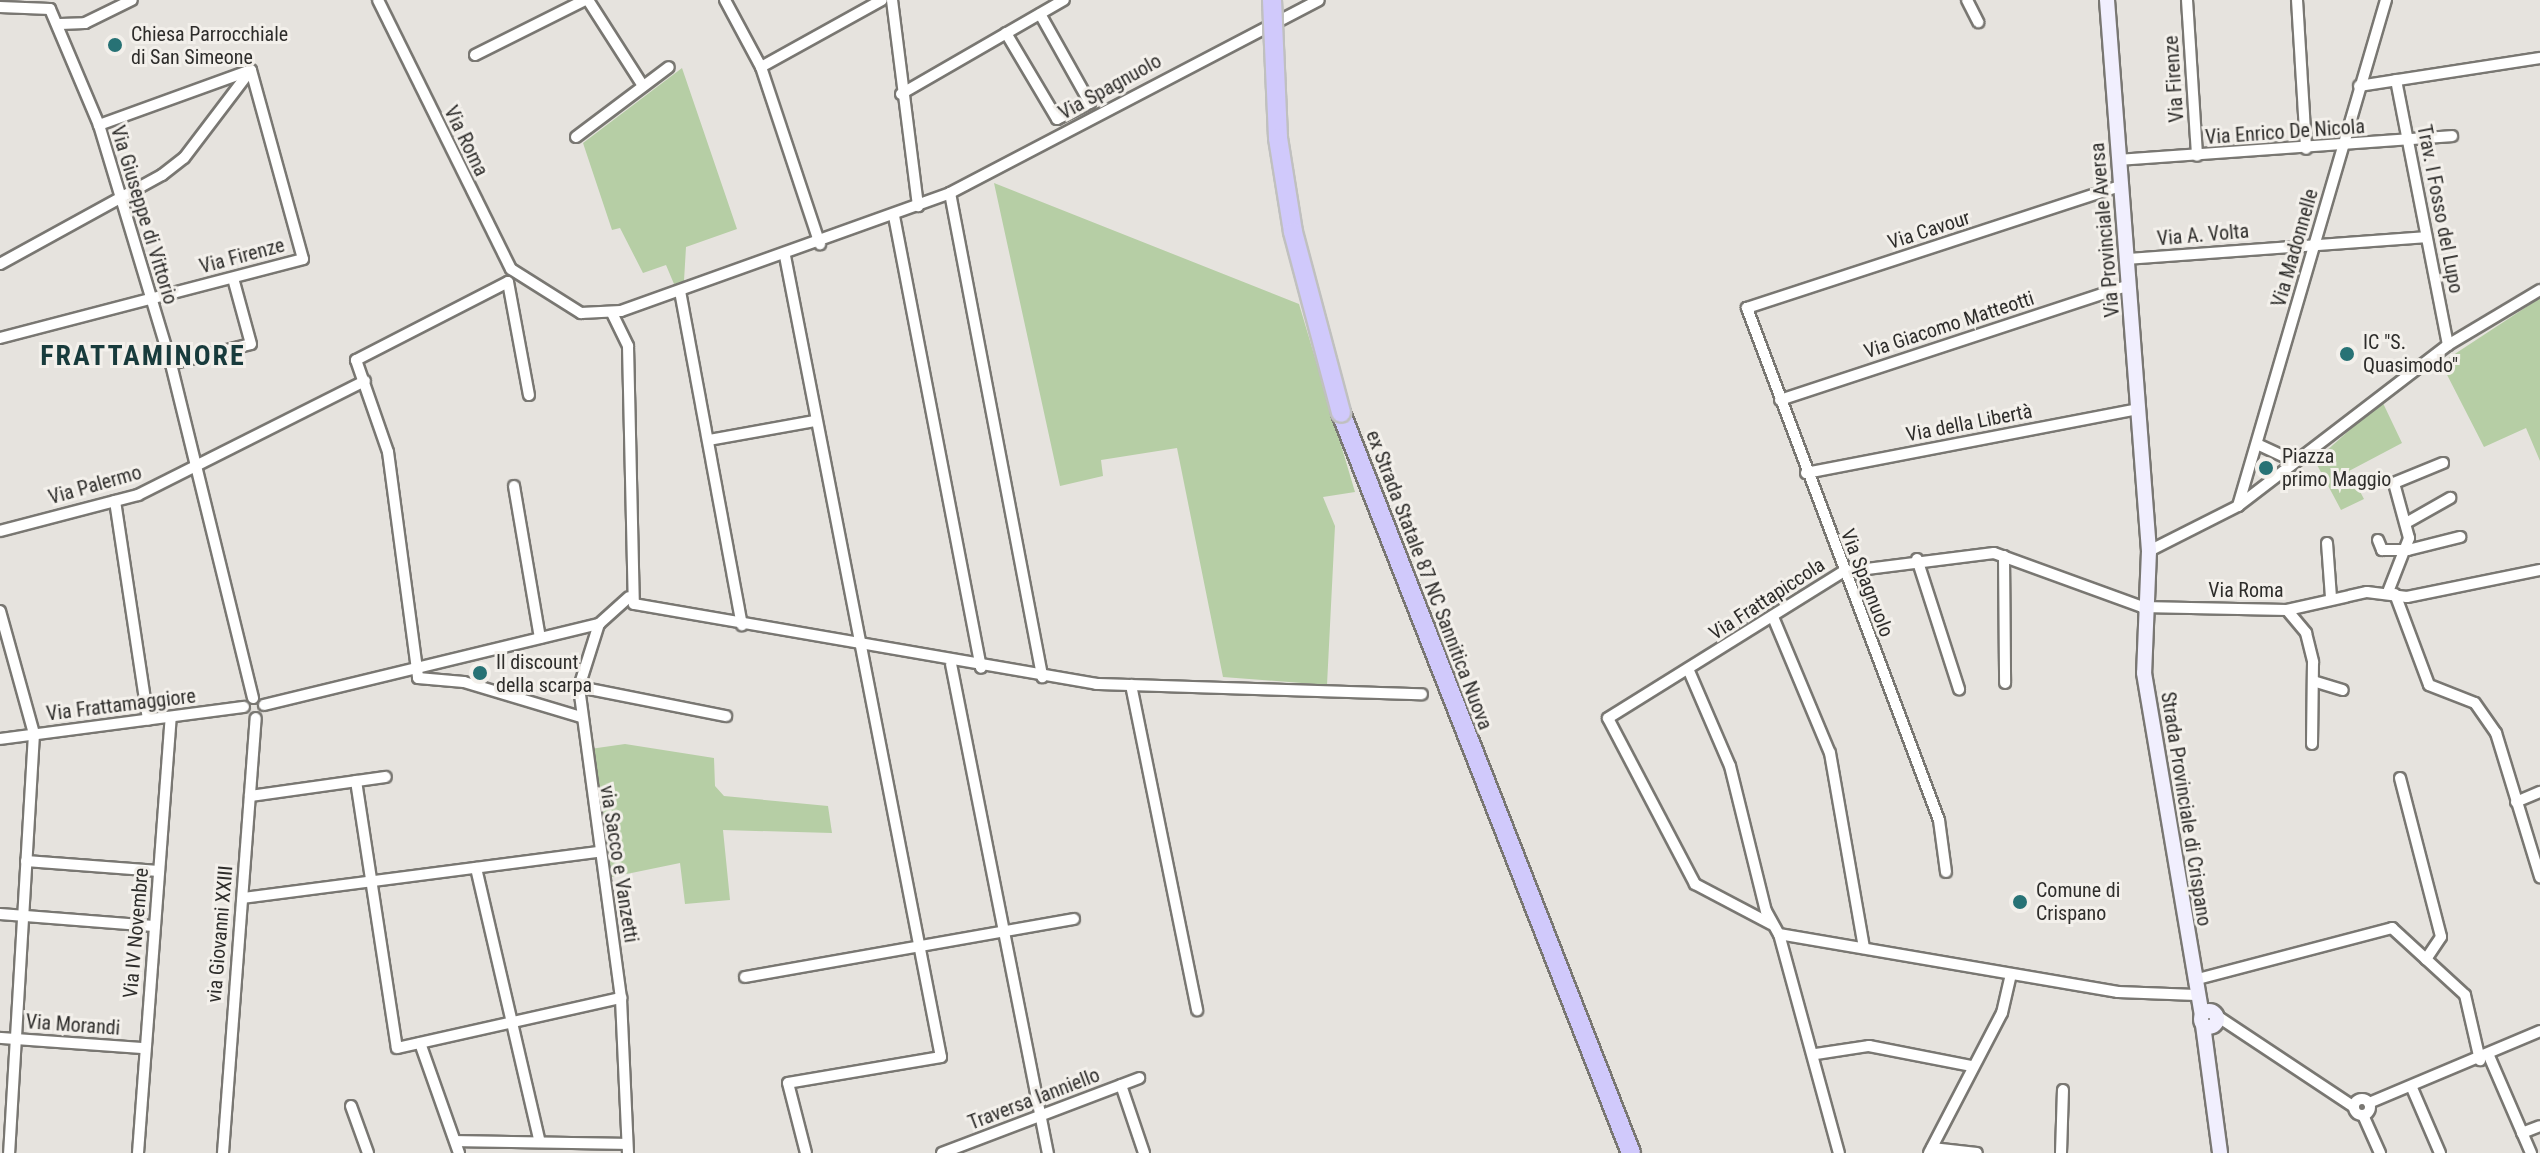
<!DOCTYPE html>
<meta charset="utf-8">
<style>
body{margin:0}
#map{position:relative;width:2540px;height:1153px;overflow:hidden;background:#e6e3de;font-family:"Roboto Condensed",sans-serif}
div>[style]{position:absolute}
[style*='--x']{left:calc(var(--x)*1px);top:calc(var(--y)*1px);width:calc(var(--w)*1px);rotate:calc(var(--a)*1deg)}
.green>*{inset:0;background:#b6cea5}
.roads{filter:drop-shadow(2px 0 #797772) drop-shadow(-2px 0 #797772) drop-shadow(0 2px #797772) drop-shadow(0 -2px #797772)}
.street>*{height:10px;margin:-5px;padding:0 5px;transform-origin:5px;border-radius:5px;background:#fff}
.street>.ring{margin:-5px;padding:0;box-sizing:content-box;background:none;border:10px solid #fff;border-radius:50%}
.secondary>*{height:14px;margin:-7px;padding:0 7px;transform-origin:7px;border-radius:7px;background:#f1effe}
.secondary>.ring{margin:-7px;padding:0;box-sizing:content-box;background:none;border:14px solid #f1effe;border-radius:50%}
.highway>*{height:18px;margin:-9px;padding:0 9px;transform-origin:9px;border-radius:9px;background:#d0c9fb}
.bridges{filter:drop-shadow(2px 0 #c0c0bf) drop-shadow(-2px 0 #c0c0bf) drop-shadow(0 2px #c0c0bf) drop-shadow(0 -2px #c0c0bf)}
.highway-bridge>*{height:18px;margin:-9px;padding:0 9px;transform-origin:9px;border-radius:9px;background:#d0c9fb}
.dots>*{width:22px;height:22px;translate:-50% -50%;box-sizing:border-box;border:4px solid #f3f0eb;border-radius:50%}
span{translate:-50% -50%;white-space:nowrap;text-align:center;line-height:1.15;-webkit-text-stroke:6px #f3f0eb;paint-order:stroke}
.poi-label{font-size:20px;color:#2e2d2b}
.left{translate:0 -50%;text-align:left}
.street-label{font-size:20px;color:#2e2d2b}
.district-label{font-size:28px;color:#183b3c;font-weight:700;letter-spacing:2px}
</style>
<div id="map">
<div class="green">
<div style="clip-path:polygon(682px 68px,737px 229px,686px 247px,684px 281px,674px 284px,666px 265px,643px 273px,620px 228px,612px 230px,583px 143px)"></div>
<div style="clip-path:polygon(994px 183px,1299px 304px,1355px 492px,1323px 497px,1335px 526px,1327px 685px,1223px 677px,1177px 448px,1101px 460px,1103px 476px,1060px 486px)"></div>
<div style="clip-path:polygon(2540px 298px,2540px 461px,2526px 428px,2484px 447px,2441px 363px)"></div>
<div style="clip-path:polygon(2382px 401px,2402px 443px,2349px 471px,2364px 499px,2341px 510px,2315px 461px)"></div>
<div style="clip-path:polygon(625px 744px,714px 758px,715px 786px,724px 796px,828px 806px,832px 833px,723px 830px,730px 900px,685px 904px,680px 863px,612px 877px,590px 749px)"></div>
</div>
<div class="roads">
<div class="street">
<div style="--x:378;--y:0;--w:300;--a:63.7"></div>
<div style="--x:511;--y:269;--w:83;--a:32.2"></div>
<div style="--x:581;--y:313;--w:40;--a:-2.9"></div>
<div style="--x:621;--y:311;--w:350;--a:-19.7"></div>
<div style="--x:950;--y:193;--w:416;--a:-27.6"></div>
<div style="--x:588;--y:0;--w:102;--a:57.4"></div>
<div style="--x:725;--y:0;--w:76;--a:61.8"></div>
<div style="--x:761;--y:67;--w:187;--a:71.6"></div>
<div style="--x:892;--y:0;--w:208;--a:82.8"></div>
<div style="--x:1967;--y:0;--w:25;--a:63"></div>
<div style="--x:2187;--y:0;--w:156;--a:86.3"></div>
<div style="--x:2297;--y:0;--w:149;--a:86.5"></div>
<div style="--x:0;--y:7;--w:50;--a:2.3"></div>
<div style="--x:50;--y:9;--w:126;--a:67.1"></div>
<div style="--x:99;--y:125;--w:250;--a:73.2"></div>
<div style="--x:171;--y:364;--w:344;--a:76.2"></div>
<div style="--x:60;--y:24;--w:25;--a:-2"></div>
<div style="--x:85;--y:23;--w:52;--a:-26.1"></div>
<div style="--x:1006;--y:33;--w:100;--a:59.3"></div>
<div style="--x:1057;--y:119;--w:37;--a:-26"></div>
<div style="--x:1090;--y:103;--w:102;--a:-119.3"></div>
<div style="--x:475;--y:55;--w:123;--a:-26.6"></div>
<div style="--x:761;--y:67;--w:138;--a:-29"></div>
<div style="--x:2396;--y:80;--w:270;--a:78.9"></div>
<div style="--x:2359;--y:86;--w:183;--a:-8.8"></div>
<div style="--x:901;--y:94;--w:188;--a:-30"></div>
<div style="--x:576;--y:137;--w:116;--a:-37"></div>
<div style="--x:2119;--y:160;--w:334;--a:-4.1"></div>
<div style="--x:950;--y:193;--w:493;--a:79.2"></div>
<div style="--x:894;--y:216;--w:460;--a:79.1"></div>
<div style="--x:785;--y:256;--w:816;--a:78.98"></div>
<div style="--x:941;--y:1057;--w:155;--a:170.4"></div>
<div style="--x:788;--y:1083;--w:72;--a:75.6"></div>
<div style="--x:2127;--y:259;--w:300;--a:-4.2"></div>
<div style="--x:0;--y:264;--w:185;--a:-28.8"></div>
<div style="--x:162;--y:175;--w:28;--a:-38"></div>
<div style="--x:184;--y:158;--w:109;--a:-52.8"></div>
<div style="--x:508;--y:282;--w:171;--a:152.8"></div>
<div style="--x:356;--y:360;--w:97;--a:70.8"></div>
<div style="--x:388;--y:452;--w:228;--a:82.4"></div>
<div style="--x:418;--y:678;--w:46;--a:5"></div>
<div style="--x:464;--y:682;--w:122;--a:16.7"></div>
<div style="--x:508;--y:282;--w:115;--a:79.5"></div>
<div style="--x:680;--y:291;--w:340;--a:79.5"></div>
<div style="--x:612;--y:313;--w:37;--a:64"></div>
<div style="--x:628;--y:346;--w:258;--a:88.7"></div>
<div style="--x:634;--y:604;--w:469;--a:9.8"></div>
<div style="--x:1096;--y:684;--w:326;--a:1.8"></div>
<div style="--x:0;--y:338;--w:313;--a:-14.6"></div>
<div style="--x:303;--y:259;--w:196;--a:-105.4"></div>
<div style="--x:251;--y:70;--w:162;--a:160.1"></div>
<div style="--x:171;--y:364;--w:82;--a:-14"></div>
<div style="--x:251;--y:344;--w:68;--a:-105.3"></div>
<div style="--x:1780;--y:400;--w:367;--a:-18.2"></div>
<div style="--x:709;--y:440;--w:108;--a:-10.2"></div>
<div style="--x:2257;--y:444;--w:40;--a:25"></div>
<div style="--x:1806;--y:473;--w:339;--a:-10.9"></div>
<div style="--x:514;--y:486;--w:154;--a:80.3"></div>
<div style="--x:115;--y:501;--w:221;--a:81.4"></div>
<div style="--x:2238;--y:506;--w:527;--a:-73.7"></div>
<div style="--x:2406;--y:523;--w:51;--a:-29.6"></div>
<div style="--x:0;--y:531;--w:143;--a:-14.6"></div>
<div style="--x:138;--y:495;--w:254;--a:-26.7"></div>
<div style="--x:2378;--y:540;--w:11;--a:68"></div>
<div style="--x:2382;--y:550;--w:26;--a:0"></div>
<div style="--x:2408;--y:550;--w:54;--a:-14"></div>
<div style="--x:2327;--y:543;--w:54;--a:85.8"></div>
<div style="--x:2149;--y:551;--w:100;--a:-26.8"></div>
<div style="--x:2238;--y:506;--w:265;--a:-37.5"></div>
<div style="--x:2448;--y:345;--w:107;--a:-30.9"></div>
<div style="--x:2004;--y:556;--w:127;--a:89.5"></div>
<div style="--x:1917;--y:559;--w:137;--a:72.1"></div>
<div style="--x:2388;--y:592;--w:58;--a:-68.7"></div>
<div style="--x:2409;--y:538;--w:57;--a:-105.3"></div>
<div style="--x:2394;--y:483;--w:53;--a:-22.2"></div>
<div style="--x:2395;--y:594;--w:97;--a:69.5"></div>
<div style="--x:2429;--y:685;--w:49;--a:21.4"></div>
<div style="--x:2475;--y:703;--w:37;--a:55"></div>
<div style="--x:2496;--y:733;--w:151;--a:73"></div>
<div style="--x:2287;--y:610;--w:30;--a:50"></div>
<div style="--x:2306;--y:633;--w:30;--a:76"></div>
<div style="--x:2313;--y:662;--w:82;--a:90.7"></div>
<div style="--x:0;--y:611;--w:128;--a:74.5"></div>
<div style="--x:34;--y:734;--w:420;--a:93.4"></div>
<div style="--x:1773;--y:617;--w:147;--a:67.3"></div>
<div style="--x:1830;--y:753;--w:198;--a:80.1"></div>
<div style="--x:951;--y:664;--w:499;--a:78.8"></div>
<div style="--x:1689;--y:671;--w:103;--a:66.7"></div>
<div style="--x:1730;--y:766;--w:149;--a:76.1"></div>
<div style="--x:1766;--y:911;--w:26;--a:61"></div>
<div style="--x:1779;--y:934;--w:344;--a:9.7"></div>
<div style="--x:2118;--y:992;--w:78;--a:2.2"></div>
<div style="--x:2313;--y:681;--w:31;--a:17"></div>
<div style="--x:1131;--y:685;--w:332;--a:78.5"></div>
<div style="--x:579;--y:687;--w:150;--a:11.2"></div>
<div style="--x:264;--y:705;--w:345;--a:-13.6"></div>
<div style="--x:0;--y:739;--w:246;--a:-7.5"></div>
<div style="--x:2400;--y:778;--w:164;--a:75.5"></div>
<div style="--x:2441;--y:937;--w:27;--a:124"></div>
<div style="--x:356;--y:781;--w:270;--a:81.3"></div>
<div style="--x:397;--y:1048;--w:230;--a:-12.6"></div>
<div style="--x:250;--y:796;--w:137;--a:-8"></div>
<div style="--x:2516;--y:802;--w:26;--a:-23"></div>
<div style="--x:26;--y:861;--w:133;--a:4.3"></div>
<div style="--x:476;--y:868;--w:281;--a:76.9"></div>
<div style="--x:1946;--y:872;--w:52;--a:-97.7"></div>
<div style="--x:1939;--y:820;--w:547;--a:-110.56"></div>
<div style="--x:1747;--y:308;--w:393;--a:-18.1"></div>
<div style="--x:243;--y:898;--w:359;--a:-7.4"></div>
<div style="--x:0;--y:914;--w:154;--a:4.5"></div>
<div style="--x:1771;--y:924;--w:86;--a:-152.2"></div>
<div style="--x:1695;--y:884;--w:187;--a:-117.7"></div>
<div style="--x:1608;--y:718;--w:277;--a:-31.9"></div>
<div style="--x:1843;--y:572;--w:152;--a:-7.2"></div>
<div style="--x:1994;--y:553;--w:158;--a:20"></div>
<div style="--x:2142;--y:607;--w:145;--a:1.2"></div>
<div style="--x:2287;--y:610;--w:82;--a:-12.7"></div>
<div style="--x:2367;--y:592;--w:40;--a:7.1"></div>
<div style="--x:2407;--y:597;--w:136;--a:-11.5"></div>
<div style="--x:1779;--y:934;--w:227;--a:74.7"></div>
<div style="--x:745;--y:977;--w:334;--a:-10"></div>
<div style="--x:2194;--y:980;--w:205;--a:-14.7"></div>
<div style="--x:2392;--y:928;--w:99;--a:42.5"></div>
<div style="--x:2465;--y:995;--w:67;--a:77"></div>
<div style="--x:2217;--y:1016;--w:164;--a:33.6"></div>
<div style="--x:0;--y:1038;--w:144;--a:4"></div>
<div style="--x:420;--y:1043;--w:117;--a:70.5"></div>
<div style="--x:1816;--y:1054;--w:54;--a:-8.6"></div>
<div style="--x:1869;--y:1046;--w:105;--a:11"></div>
<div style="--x:2489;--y:1056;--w:106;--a:66.6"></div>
<div style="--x:1121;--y:1085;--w:72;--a:71.3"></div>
<div style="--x:2412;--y:1088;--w:71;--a:66.7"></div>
<div class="ring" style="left:2354px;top:1099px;width:6px;height:6px"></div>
<div style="--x:2369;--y:1103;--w:186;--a:-22.8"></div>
<div style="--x:351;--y:1106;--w:50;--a:70.1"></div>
<div style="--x:2363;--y:1115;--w:42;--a:65.9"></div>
<div style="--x:2522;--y:1133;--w:19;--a:-21"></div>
<div style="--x:456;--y:1141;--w:171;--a:1"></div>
<div style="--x:1932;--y:1148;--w:45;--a:6.3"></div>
<div style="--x:138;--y:1153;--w:437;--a:-85.7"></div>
<div style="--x:223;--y:1153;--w:436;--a:-85.7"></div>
<div style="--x:628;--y:1153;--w:155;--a:-92.6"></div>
<div style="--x:621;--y:998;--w:314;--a:-97.7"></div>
<div style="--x:579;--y:687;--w:66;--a:-72.4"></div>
<div style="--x:599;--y:624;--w:40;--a:-42"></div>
<div style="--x:942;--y:1153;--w:211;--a:-20.8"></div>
<div style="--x:1929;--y:1153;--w:158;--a:-62.5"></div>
<div style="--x:2002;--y:1013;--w:40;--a:-77"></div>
<div style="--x:2061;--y:1153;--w:63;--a:-88.2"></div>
</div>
<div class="secondary">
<div style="--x:2107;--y:0;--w:553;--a:85.64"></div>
<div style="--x:2149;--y:551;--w:122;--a:92.3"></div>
<div style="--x:2144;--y:673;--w:347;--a:80.4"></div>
<div class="ring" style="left:2201px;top:1011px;width:2px;height:2px"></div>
<div style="--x:2203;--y:1025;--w:129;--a:82.4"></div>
</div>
<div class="highway">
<div style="--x:1341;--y:413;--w:795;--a:68.6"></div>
</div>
</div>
<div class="bridges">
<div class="highway-bridge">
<div style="--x:1272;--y:0;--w:138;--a:87.5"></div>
<div style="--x:1278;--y:138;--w:95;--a:80.9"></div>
<div style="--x:1293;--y:232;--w:187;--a:75.1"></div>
</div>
</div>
<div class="dots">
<div style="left:115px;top:45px;background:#277275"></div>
<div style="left:2347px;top:354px;background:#277275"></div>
<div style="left:2266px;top:468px;background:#277275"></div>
<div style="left:480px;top:673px;background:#277275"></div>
<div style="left:2020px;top:902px;background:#277275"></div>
</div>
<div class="poi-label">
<span class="left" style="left:131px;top:46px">Chiesa Parrocchiale<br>di San Simeone</span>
<span class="left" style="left:2363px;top:354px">IC "S.<br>Quasimodo"</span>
<span class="left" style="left:2282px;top:468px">Piazza<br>primo Maggio</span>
<span class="left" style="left:496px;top:674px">Il discount<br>della scarpa</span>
<span class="left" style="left:2036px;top:902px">Comune di<br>Crispano</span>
</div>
<div class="street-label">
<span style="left:2174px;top:79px;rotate:-94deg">Via Firenze</span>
<span style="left:1110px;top:87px;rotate:-29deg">Via Spagnuolo</span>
<span style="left:2285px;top:132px;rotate:-4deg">Via Enrico De Nicola</span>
<span style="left:466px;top:141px;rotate:64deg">Via Roma</span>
<span style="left:2440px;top:209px;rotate:79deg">Trav. I Fosso del Lupo</span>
<span style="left:144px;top:215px;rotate:73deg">Via Giuseppe di Vittorio</span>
<span style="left:1929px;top:230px;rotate:-18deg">Via Cavour</span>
<span style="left:2105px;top:230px;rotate:-95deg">Via Provinciale Aversa</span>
<span style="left:2203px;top:235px;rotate:-5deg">Via A. Volta</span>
<span style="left:2295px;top:248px;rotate:-74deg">Via Madonnelle</span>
<span style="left:242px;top:256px;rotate:-15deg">Via Firenze</span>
<span style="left:1949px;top:325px;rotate:-18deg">Via Giacomo Matteotti</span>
<span style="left:1969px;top:423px;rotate:-11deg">Via della Libertà</span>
<span style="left:95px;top:485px;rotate:-16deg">Via Palermo</span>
<span style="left:1429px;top:580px;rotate:69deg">ex Strada Statale 87 NC Sannitica Nuova</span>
<span style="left:1867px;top:583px;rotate:69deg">Via Spagnuolo</span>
<span style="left:2246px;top:590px">Via Roma</span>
<span style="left:1767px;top:599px;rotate:-33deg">Via Frattapiccola</span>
<span style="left:121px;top:705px;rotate:-7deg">Via Frattamaggiore</span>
<span style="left:2186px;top:809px;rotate:81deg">Strada Provinciale di Crispano</span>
<span style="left:619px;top:864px;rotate:81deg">via Sacco e Vanzetti</span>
<span style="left:136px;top:933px;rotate:-85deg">Via IV Novembre</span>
<span style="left:220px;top:934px;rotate:-85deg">via Giovanni XXIII</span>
<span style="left:73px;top:1025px;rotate:4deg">Via Morandi</span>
<span style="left:1034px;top:1099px;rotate:-21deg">Traversa Ianniello</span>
</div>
<div class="district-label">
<span style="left:143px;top:356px">FRATTAMINORE</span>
</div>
</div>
